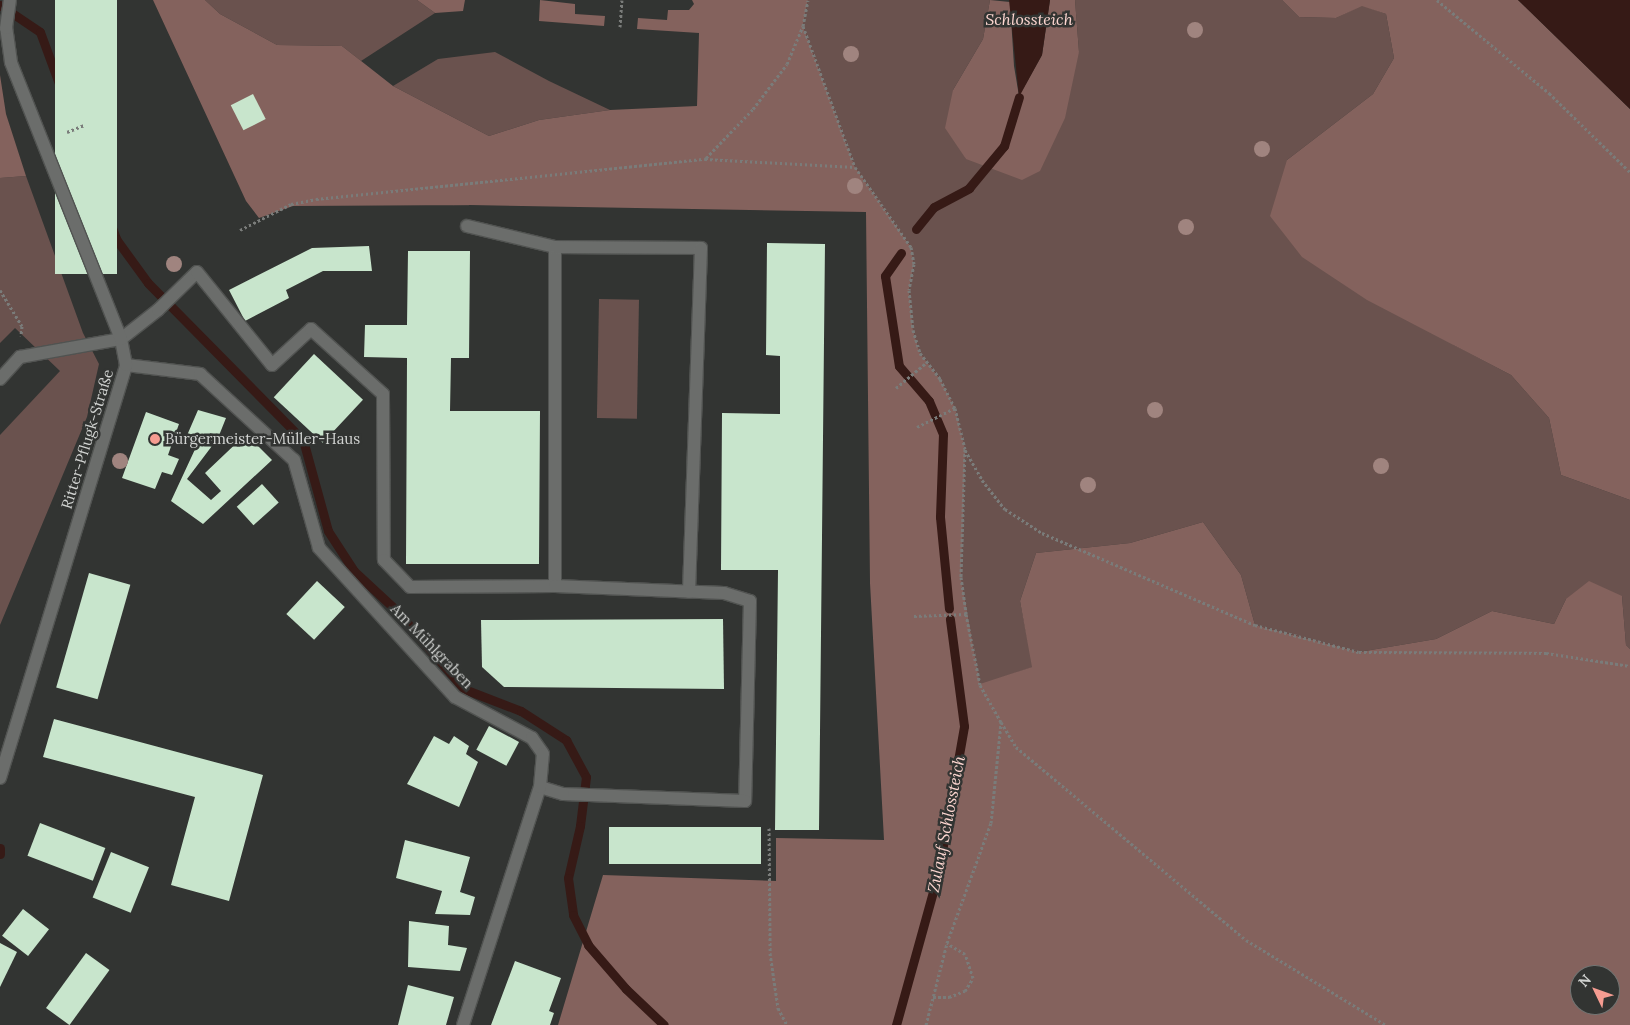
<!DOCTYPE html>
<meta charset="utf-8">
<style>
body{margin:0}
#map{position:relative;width:1630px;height:1025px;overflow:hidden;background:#323432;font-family:Lora,serif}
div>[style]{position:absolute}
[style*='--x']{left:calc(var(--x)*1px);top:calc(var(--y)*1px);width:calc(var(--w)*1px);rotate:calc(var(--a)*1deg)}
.green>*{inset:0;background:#6a524e;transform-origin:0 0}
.forest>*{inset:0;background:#84625d}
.water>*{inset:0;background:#361a16}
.stream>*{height:9px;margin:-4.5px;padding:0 4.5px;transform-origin:4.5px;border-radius:4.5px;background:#361a16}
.building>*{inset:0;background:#c8e5cc;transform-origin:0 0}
.path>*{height:3px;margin-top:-1.5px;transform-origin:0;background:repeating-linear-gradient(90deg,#7a7c7a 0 2.5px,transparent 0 5px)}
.roads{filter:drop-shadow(1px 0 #515351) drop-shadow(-1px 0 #515351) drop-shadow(0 1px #515351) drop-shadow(0 -1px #515351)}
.service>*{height:12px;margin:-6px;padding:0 6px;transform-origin:6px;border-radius:6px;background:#6b6d6b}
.minor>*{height:12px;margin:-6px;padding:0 6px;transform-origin:6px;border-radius:6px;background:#6b6d6b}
.trees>*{width:16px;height:16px;margin:-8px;border-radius:50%;background:#a0847f}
.dots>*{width:14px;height:14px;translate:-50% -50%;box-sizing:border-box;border:2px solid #323432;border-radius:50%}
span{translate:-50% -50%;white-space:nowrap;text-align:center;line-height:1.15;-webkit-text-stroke:5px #323432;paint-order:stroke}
.street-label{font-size:15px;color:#d1d3d1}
.poi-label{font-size:15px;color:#d1d3d1}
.left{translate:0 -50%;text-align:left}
.water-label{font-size:16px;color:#fdd6d0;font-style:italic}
.north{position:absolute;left:1570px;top:965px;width:50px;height:50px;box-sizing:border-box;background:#323432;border:1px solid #727472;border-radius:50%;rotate:312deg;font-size:14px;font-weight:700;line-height:20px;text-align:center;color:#d1d3d1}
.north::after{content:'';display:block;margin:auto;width:18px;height:22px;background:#f59c91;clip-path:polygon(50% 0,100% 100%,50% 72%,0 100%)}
</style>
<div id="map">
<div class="green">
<div style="clip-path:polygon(205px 0,417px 0,435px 13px,361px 61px,342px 46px,277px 45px,220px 14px)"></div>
<div style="clip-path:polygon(808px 0,990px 0,983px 39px,953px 90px,966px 159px,1079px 52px,1075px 0,1282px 0,1299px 17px,1336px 18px,1362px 5px,1386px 14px,1394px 58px,1373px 94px,1287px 160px,1454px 345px,1511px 375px,1549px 418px,1561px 475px,1630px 500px,1630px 649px,1626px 645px,1622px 596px,1566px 599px,1554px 624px,1492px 611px,1436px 639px,1359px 652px,1255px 625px,1241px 575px,1203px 522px,1130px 543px,1036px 553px,1020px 601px,1033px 667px,980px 685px,961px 577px,962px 531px,940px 379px,920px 353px,913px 330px,909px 290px,914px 264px,911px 247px,855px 167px,803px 26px)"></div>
<div style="clip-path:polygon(495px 52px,549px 81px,610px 110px,539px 120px,489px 136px,393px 86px,438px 59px)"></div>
<div style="clip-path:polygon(26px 176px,83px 333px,99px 364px,87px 417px,0 625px,0 435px,60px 371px,15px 328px,0 343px,0 178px)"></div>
<div style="left:599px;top:299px;width:40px;height:119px;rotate:1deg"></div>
</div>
<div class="forest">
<div style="clip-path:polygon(evenodd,153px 0,205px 0,220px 14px,277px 45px,342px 46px,393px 86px,489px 136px,539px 120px,610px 110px,697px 106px,699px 33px,637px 29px,638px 18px,667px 20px,668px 10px,689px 10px,694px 4px,692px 0,808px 0,803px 26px,855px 167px,911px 247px,914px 264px,909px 290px,913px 330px,920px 353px,940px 379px,955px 408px,965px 449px,961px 577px,980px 684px,1032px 667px,1020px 601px,1036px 553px,1130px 543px,1203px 522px,1241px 575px,1255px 625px,1359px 652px,1436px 639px,1492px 611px,1554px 624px,1566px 599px,1589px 581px,1622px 596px,1626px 645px,1630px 649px,1630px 1025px,558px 1025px,603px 875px,776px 881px,776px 838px,884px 840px,870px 583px,866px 212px,470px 205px,293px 206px,259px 218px,246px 201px,153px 0,1580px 975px,1610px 975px,1610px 1005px,1580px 1005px,1580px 975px)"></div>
<div style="clip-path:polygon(417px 0,465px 0,463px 11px,435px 13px)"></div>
<div style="clip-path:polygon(540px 0,575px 4px,575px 14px,605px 16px,604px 26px,539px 21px)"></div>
<div style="clip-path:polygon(990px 0,1010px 2px,1014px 66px,1019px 96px,1042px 55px,1050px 0,1075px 0,1079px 52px,1065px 118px,1040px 171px,1022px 180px,966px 159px,945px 128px,953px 90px,983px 39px)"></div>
<div style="clip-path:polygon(1282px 0,1518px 0,1630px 109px,1630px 500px,1561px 475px,1549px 418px,1511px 375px,1367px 300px,1302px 257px,1270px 216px,1287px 160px,1373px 94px,1394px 58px,1386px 14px,1362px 6px,1336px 18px,1299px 17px)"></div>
<div style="clip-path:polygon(0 75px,6px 114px,26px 176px,0 178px)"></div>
</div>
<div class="water">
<div style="clip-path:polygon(1009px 0,1050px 0,1042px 55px,1019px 97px)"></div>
<div style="clip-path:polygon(1518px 0,1630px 0,1630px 109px)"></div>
</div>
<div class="stream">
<div style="--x:0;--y:5;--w:48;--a:34"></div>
<div style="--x:40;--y:32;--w:221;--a:69.8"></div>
<div style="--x:116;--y:239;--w:54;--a:54"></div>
<div style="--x:148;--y:283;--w:221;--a:45.4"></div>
<div style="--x:303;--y:440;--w:94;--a:74.6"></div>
<div style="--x:328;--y:531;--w:48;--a:57"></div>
<div style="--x:354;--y:571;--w:59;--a:42.9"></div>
<div style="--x:397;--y:611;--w:103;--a:49.3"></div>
<div style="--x:464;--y:689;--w:61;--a:21.1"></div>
<div style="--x:521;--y:711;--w:54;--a:32.8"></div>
<div style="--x:566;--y:740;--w:42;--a:61.6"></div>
<div style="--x:586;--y:777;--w:49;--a:97"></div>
<div style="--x:580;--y:826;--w:53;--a:103"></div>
<div style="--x:568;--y:878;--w:37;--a:82"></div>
<div style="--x:573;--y:915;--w:34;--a:63"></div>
<div style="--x:588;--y:945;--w:58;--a:49.2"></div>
<div style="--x:626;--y:989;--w:52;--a:43.5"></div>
<div style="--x:916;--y:229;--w:28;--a:-51"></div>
<div style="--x:934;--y:207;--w:40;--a:-28"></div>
<div style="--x:969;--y:188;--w:55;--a:-50.2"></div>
<div style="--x:1004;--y:146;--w:51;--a:-73"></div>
<div style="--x:901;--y:253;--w:28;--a:125"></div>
<div style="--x:885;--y:276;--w:91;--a:81.2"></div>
<div style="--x:899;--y:366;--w:46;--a:49.4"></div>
<div style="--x:929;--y:401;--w:36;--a:67"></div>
<div style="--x:943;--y:434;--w:83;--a:92.1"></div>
<div style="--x:940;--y:517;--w:92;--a:84.4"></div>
<div style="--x:0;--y:848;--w:6;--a:90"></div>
<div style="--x:896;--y:1025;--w:157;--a:-74.5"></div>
<div style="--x:938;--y:874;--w:150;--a:-80"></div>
<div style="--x:964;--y:726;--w:108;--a:-97.5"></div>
</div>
<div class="building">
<div style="left:55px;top:0;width:62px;height:274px"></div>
<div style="left:253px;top:94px;width:28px;height:25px;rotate:63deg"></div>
<div style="clip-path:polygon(767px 243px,825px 244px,819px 830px,775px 830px,778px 570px,721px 570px,722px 413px,780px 414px,780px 356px,766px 355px)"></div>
<div style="clip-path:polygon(369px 246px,372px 271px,323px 271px,286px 290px,289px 298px,245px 321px,229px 290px,312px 248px)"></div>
<div style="clip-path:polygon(408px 251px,470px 251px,469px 358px,451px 358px,450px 411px,540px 411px,539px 564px,406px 564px,407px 358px,364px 357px,365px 325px,407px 325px)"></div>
<div style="left:314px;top:354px;width:67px;height:59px;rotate:43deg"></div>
<div style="clip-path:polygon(198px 410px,226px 418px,218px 438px,187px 479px,211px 500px,221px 491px,205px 473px,246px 434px,272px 460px,203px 524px,171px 501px,197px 445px,185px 440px)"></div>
<div style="clip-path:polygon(146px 412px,179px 424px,168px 455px,179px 459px,172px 475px,162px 472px,155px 489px,122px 478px)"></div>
<div style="left:262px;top:484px;width:25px;height:34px;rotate:48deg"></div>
<div style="left:89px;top:573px;width:43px;height:119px;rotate:16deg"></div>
<div style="left:317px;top:581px;width:38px;height:45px;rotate:43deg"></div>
<div style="clip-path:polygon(723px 619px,724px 689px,504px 687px,482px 667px,481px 620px)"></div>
<div style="clip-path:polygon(54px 719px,263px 775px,229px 901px,171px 885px,195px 797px,43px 757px)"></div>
<div style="left:489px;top:726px;width:34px;height:27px;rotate:28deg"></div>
<div style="clip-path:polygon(434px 736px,449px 744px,454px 736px,469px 746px,466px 754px,478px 762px,459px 807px,407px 784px)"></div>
<div style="left:40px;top:823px;width:70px;height:35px;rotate:21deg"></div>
<div style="left:609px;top:827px;width:152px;height:37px"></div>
<div style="clip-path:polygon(405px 840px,470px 857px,460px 892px,475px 897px,470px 915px,435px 914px,442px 891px,396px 878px)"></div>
<div style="left:111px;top:852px;width:41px;height:49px;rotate:22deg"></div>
<div style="left:23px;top:909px;width:33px;height:34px;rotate:38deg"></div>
<div style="clip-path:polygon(409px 921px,449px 926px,448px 945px,467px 948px,460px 971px,408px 967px)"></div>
<div style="clip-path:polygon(0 943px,17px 952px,0 987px)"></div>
<div style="left:86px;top:953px;width:29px;height:68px;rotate:36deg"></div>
<div style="clip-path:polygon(515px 961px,561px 978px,549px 1011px,554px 1013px,550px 1025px,491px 1025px)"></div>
<div style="clip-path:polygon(408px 985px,454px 997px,446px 1025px,398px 1025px)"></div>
</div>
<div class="path">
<div style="--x:1437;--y:0;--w:146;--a:39.7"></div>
<div style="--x:1549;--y:93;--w:113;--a:44.3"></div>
<div style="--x:803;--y:26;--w:150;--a:69.8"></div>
<div style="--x:855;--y:167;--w:98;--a:55"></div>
<div style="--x:911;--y:247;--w:17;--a:80"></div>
<div style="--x:914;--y:264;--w:26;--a:101"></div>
<div style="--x:909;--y:290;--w:40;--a:84.3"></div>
<div style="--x:913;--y:330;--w:24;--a:73"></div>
<div style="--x:920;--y:353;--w:33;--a:52"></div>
<div style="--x:940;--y:379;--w:33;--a:63"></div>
<div style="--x:955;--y:408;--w:42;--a:76.3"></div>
<div style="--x:965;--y:449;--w:128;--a:91.8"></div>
<div style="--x:961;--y:577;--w:37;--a:82"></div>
<div style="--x:966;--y:614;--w:72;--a:78.8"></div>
<div style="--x:980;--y:685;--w:43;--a:60.4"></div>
<div style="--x:1001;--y:722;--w:29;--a:59"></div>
<div style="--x:1016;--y:747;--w:300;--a:40"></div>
<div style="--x:1246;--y:940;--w:164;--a:31.3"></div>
<div style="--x:620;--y:27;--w:27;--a:-86"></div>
<div style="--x:67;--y:132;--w:18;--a:-22"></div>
<div style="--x:706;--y:158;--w:68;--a:-46.2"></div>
<div style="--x:753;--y:109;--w:56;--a:-52.9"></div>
<div style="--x:787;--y:64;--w:41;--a:-67.2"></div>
<div style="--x:803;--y:26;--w:26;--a:-79"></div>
<div style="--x:240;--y:230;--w:57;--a:-27"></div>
<div style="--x:291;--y:204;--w:25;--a:-11"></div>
<div style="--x:316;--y:199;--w:391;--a:-5.9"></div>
<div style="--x:705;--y:159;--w:150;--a:3.1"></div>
<div style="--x:0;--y:290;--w:42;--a:58.6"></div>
<div style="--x:22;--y:326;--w:10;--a:96"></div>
<div style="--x:896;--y:388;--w:40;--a:-40"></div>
<div style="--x:917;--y:427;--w:42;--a:-26.6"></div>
<div style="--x:965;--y:450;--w:34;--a:60"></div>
<div style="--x:982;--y:480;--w:37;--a:52"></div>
<div style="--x:1005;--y:509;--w:44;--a:33"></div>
<div style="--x:1042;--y:533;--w:232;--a:23.4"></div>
<div style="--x:1255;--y:625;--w:107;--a:14.6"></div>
<div style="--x:1359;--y:652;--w:187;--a:0.3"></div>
<div style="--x:1546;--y:653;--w:85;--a:8.8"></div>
<div style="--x:914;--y:616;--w:52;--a:-2.2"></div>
<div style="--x:769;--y:828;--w:125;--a:89.5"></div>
<div style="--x:770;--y:953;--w:56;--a:81.7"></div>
<div style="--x:778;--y:1008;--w:19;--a:62"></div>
<div style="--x:933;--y:997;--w:16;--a:0"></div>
<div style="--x:949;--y:997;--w:17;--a:-21"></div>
<div style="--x:965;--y:991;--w:15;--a:-58"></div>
<div style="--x:973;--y:978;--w:25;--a:-108"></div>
<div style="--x:965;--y:954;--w:21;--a:-149"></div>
<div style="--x:926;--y:1025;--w:85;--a:-75.6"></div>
<div style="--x:947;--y:943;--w:128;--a:-69.9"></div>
<div style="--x:991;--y:823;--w:101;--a:-84.3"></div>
</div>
<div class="roads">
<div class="service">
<div style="--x:467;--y:226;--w:90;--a:13.4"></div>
<div style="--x:555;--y:247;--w:339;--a:90"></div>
<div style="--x:555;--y:247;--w:146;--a:0.4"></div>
<div style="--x:701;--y:248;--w:344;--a:92"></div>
<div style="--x:126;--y:365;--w:75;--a:6.9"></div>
<div style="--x:200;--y:374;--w:127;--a:42.5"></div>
<div style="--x:294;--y:460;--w:91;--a:74.1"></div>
<div style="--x:319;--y:548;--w:202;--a:47.6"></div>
<div style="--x:455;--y:697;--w:87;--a:28"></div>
<div style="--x:532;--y:738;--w:19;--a:55"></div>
<div style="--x:0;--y:379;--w:30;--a:-48"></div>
<div style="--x:20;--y:357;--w:103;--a:-10.1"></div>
<div style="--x:121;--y:339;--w:47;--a:-38.1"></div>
<div style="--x:158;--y:310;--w:54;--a:-44.3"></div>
<div style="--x:197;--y:272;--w:119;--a:51.1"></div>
<div style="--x:272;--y:365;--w:53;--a:-42.7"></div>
<div style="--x:311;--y:329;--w:97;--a:42.1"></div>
<div style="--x:383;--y:394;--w:166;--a:89.7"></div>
<div style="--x:384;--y:560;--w:37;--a:46"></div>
<div style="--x:410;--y:587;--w:145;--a:-0.4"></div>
<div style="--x:555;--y:586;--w:169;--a:2.4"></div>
<div style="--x:724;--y:593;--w:27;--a:17"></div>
<div style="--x:750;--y:601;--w:200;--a:91.4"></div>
<div style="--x:745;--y:801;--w:182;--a:-177.8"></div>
<div style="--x:563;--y:794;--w:24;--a:-163"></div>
</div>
<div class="minor">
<div style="--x:0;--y:778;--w:432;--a:-73"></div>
<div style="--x:126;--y:365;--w:26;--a:-101"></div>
<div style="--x:121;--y:339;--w:298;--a:-111.7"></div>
<div style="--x:11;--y:62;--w:34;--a:-98"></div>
<div style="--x:6;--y:28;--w:28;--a:-82"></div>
<div style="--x:463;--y:1025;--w:250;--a:-72.1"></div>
<div style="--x:540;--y:787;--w:33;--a:-85"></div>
</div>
</div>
<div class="trees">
<div style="left:1195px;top:30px"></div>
<div style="left:851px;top:54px"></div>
<div style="left:1262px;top:149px"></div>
<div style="left:855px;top:186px"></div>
<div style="left:1186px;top:227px"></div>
<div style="left:174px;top:264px"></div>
<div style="left:1155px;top:410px"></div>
<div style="left:120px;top:461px"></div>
<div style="left:1381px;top:466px"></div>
<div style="left:1088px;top:485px"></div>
</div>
<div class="dots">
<div style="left:155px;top:439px;background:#f59c91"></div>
</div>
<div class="street-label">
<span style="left:87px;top:439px;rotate:-73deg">Ritter-Pflugk-Straße</span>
<span style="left:432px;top:646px;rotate:46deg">Am Mühlgraben</span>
</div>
<div class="poi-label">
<span class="left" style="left:165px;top:439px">Bürgermeister-Müller-Haus</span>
</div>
<div class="water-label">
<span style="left:1029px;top:19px">Schlossteich</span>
<span style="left:946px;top:824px;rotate:-79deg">Zulauf Schlossteich</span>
</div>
<div class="north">N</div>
</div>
